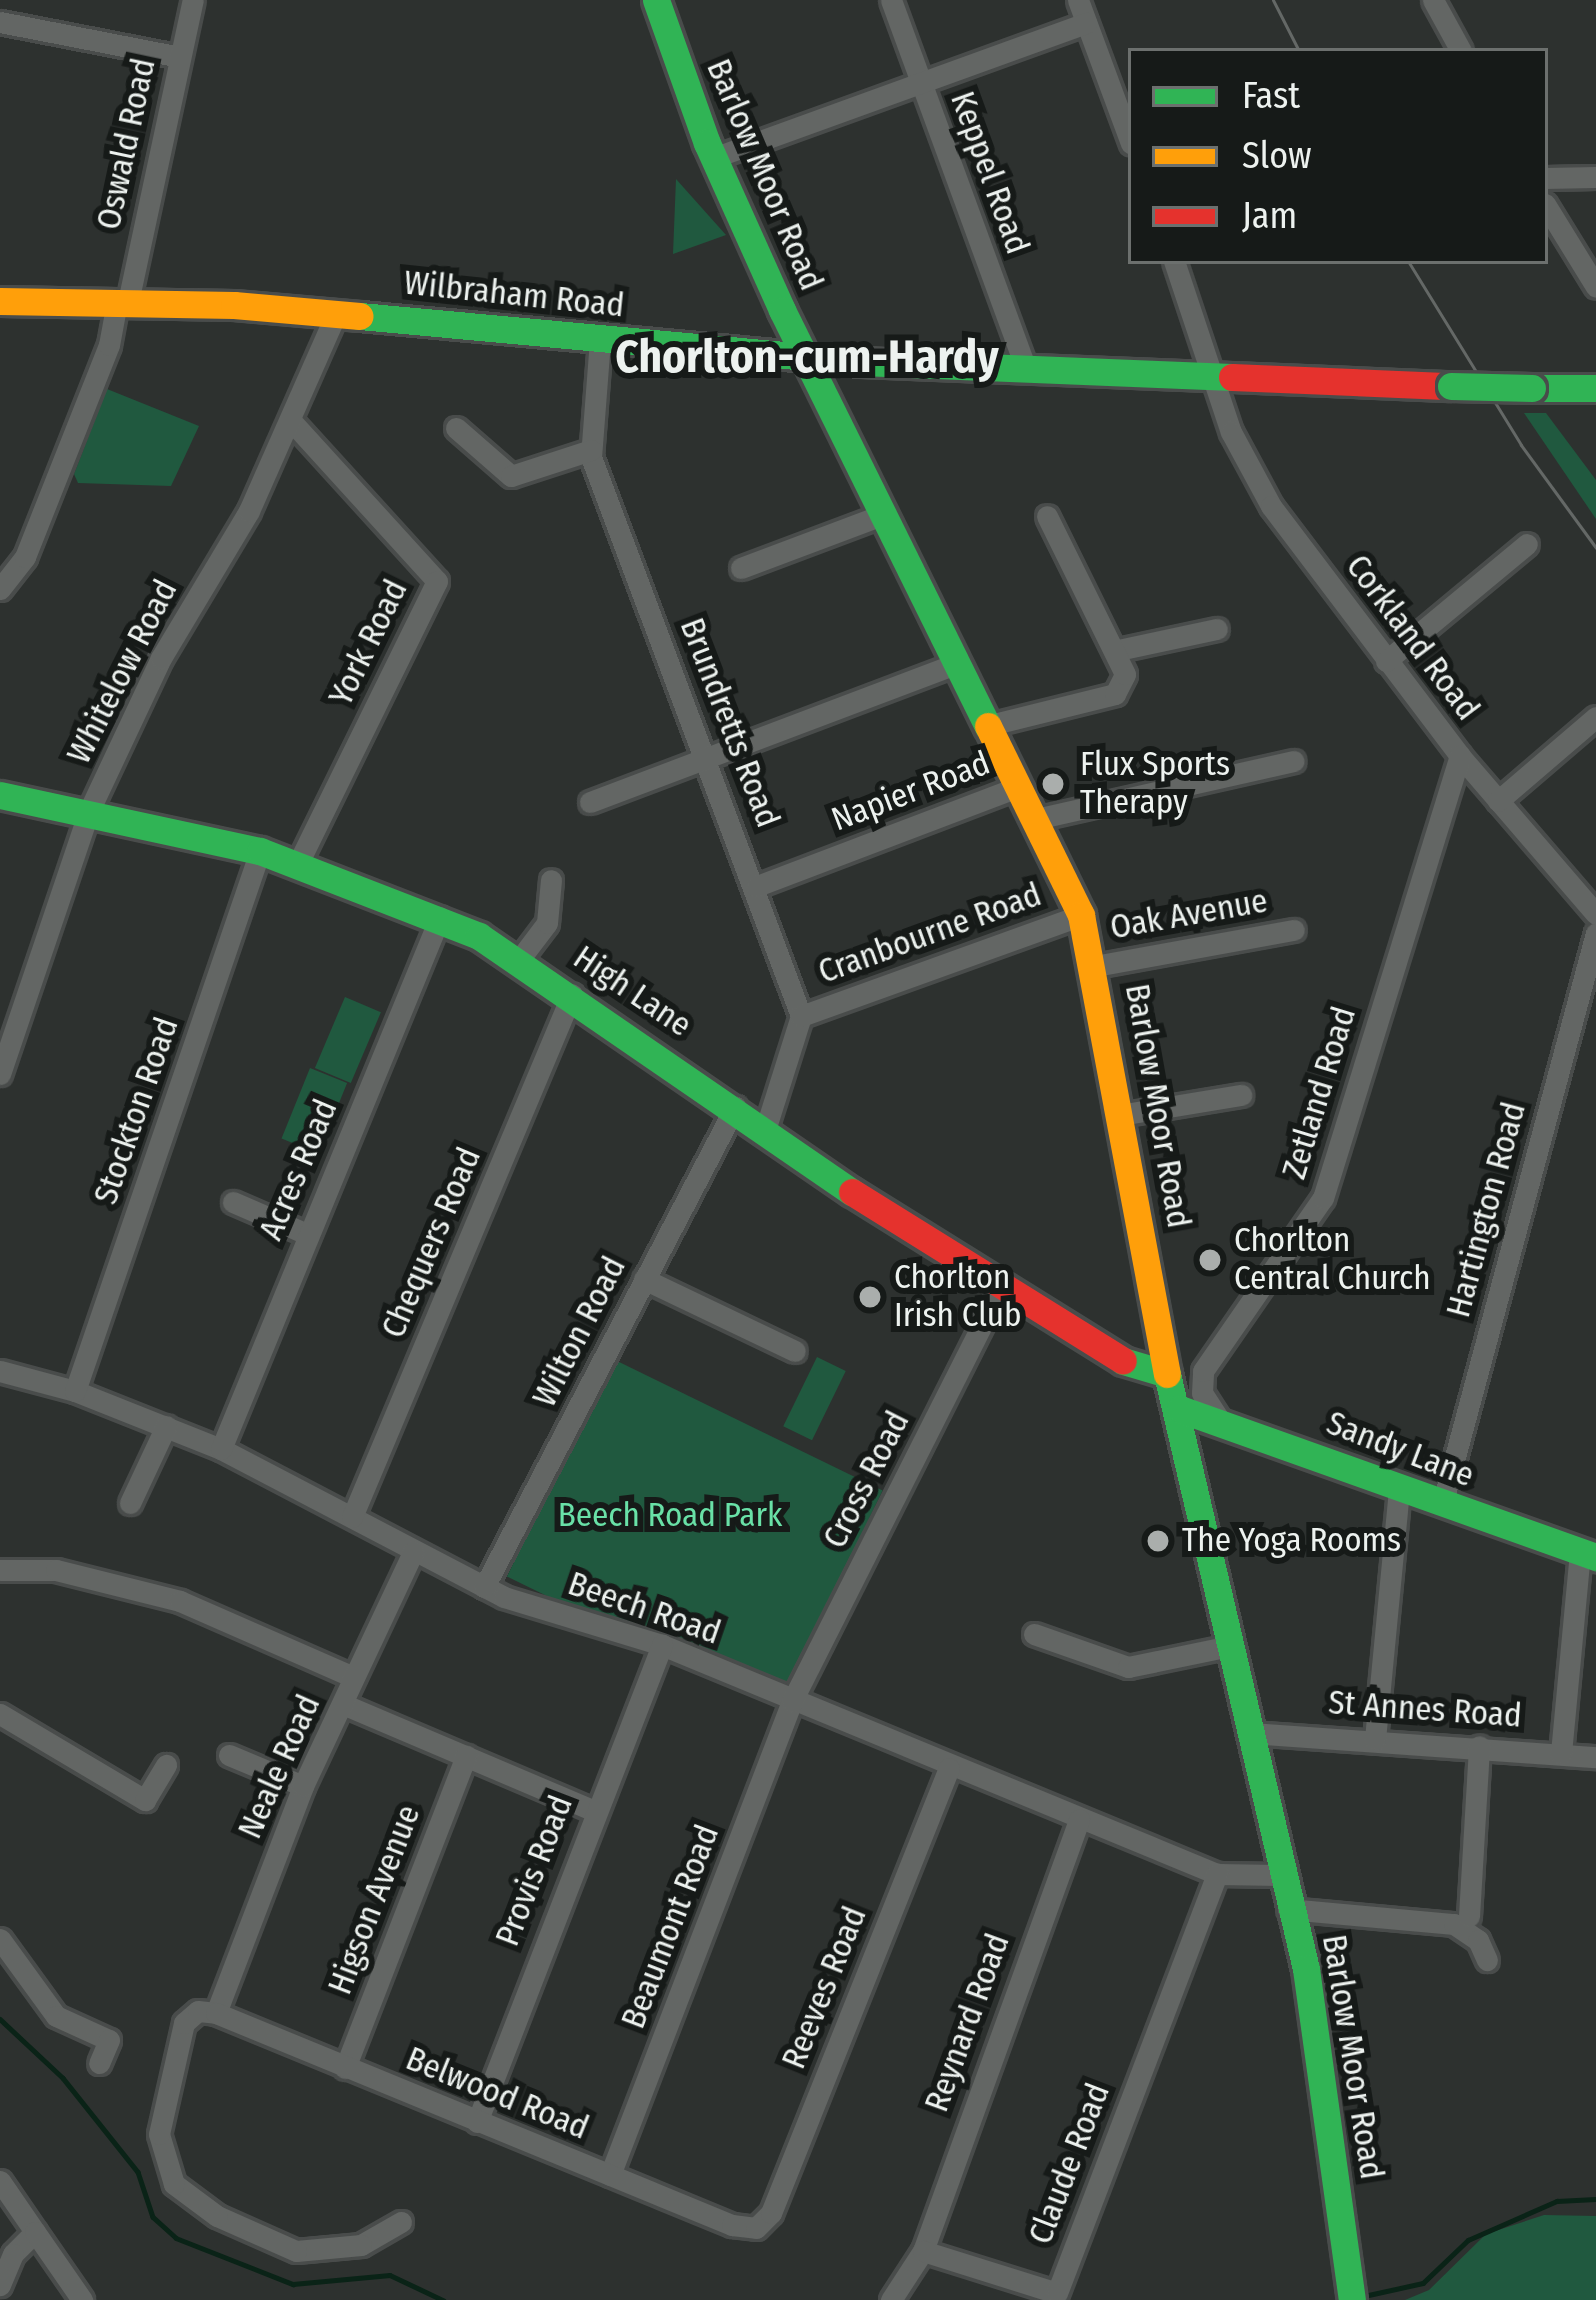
<!DOCTYPE html>
<style>
body{margin:0}
#map{position:relative;width:1596px;height:2300px;overflow:hidden;background:#2d312f;font-family:"Fira Sans Condensed",sans-serif}
div>[style]{position:absolute}
[style*='--x']{left:calc(var(--x)*1px);top:calc(var(--y)*1px);width:calc(var(--w)*1px);rotate:calc(var(--a)*1deg)}
.green>*{inset:0;background:#20593f;transform-origin:0 0}
.stream>*{height:4.5px;margin:-2.25px;padding:0 2.25px;transform-origin:2.25px;border-radius:2.25px;background:#0a2317}
.roads{filter:drop-shadow(3px 0 #494c4b) drop-shadow(-3px 0 #494c4b) drop-shadow(0 3px #494c4b) drop-shadow(0 -3px #494c4b)}
.street>*{height:21px;margin:-10.5px;padding:0 10.5px;transform-origin:10.5px;border-radius:10.5px;background:#636664}
.fast>*{height:27px;margin:-13.5px;padding:0 13.5px;transform-origin:13.5px;border-radius:13.5px;background:#30b455}
.slow>*{height:27px;margin:-13.5px;padding:0 13.5px;transform-origin:13.5px;border-radius:13.5px;background:#ff9f0a}
.jam>*{height:27px;margin:-13.5px;padding:0 13.5px;transform-origin:13.5px;border-radius:13.5px;background:#e5322d}
.tram>*{height:3px;margin:-1.5px;padding:0 1.5px;transform-origin:1.5px;border-radius:1.5px;background:#646866}
.bridges{filter:drop-shadow(3px 0 #494c4b) drop-shadow(-3px 0 #494c4b) drop-shadow(0 3px #494c4b) drop-shadow(0 -3px #494c4b)}
.fast-bridge>*{height:27px;margin:-13.5px;padding:0 13.5px;transform-origin:13.5px;border-radius:13.5px;background:#30b455}
.dots>*{width:33px;height:33px;translate:-50% -50%;box-sizing:border-box;border:6px solid #161a18;border-radius:50%}
span{translate:-50% -50%;white-space:nowrap;text-align:center;line-height:1.15;-webkit-text-stroke:12px #161a18;paint-order:stroke}
.street-label{font-size:33px;color:#edf2ef}
.poi-label{font-size:33px;color:#edf2ef}
.left{translate:0 -50%;text-align:left}
.park-label{font-size:33px;color:#69e1a7}
.district-label{font-size:45px;color:#edf2ef;font-weight:700}
.legend{position:absolute;left:1128px;top:48px;width:420px;height:216px;box-sizing:border-box;background:#161a18;border:3px solid #6c706e;margin:0;padding:15px 21px;list-style:none;font-size:36px;color:#edf2ef}
.legend li{display:flex;align-items:center;gap:24px;height:60px}
.legend b{width:60px;border:3px solid #6c706e}
</style>
<div id="map">
<div class="green">
<div style="clip-path:polygon(676px 179px,726px 235px,673px 254px)"></div>
<div style="clip-path:polygon(107px 389px,199px 426px,171px 486px,78px 483px,74px 474px)"></div>
<div style="clip-path:polygon(1524px 413px,1546px 413px,1596px 480px,1596px 519px)"></div>
<div style="left:345px;top:997px;width:39px;height:77px;rotate:23deg"></div>
<div style="left:310px;top:1068px;width:40px;height:76px;rotate:22deg"></div>
<div style="left:817px;top:1357px;width:32px;height:77px;rotate:26deg"></div>
<div style="left:613px;top:1359px;width:300px;height:242px;rotate:26deg"></div>
<div style="clip-path:polygon(1544px 2215px,1596px 2216px,1596px 2300px,1405px 2300px,1429px 2290px,1486px 2234px)"></div>
</div>
<div class="stream">
<div style="--x:0;--y:2019;--w:86;--a:43.1"></div>
<div style="--x:63;--y:2078;--w:120;--a:51.4"></div>
<div style="--x:138;--y:2172;--w:47;--a:71.6"></div>
<div style="--x:153;--y:2217;--w:31;--a:42"></div>
<div style="--x:176;--y:2238;--w:126;--a:21.5"></div>
<div style="--x:293;--y:2284;--w:97;--a:-5.3"></div>
<div style="--x:390;--y:2275;--w:59;--a:25.3"></div>
<div style="--x:1364;--y:2296;--w:60;--a:-12.4"></div>
<div style="--x:1423;--y:2283;--w:62;--a:-43.7"></div>
<div style="--x:1468;--y:2240;--w:97;--a:-23.7"></div>
<div style="--x:1557;--y:2201;--w:39;--a:-3"></div>
</div>
<div class="roads">
<div class="street">
<div style="--x:891;--y:0;--w:392;--a:69.9"></div>
<div style="--x:1078;--y:0;--w:153;--a:69.7"></div>
<div style="--x:1433;--y:0;--w:58;--a:61.2"></div>
<div style="--x:0;--y:22;--w:183;--a:11"></div>
<div style="--x:713;--y:158;--w:397;--a:-19.9"></div>
<div style="--x:1545;--y:178;--w:51;--a:-1.1"></div>
<div style="--x:1545;--y:204;--w:97;--a:58.4"></div>
<div style="--x:1174;--y:261;--w:180;--a:71.6"></div>
<div style="--x:1231;--y:432;--w:84;--a:61.6"></div>
<div style="--x:1271;--y:506;--w:313;--a:52.9"></div>
<div style="--x:1460;--y:756;--w:208;--a:49.3"></div>
<div style="--x:128;--y:302;--w:309;--a:-77.9"></div>
<div style="--x:600;--y:340;--w:117;--a:94.4"></div>
<div style="--x:591;--y:457;--w:597;--a:69.41"></div>
<div style="--x:801;--y:1016;--w:116;--a:107.5"></div>
<div style="--x:293;--y:423;--w:214;--a:47.7"></div>
<div style="--x:437;--y:581;--w:314;--a:116.2"></div>
<div style="--x:456;--y:428;--w:73;--a:41.1"></div>
<div style="--x:511;--y:476;--w:84;--a:-18"></div>
<div style="--x:741;--y:568;--w:151;--a:-20.6"></div>
<div style="--x:0;--y:589;--w:41;--a:-52"></div>
<div style="--x:25;--y:557;--w:228;--a:-68.4"></div>
<div style="--x:109;--y:345;--w:44;--a:-79.5"></div>
<div style="--x:1118;--y:650;--w:101;--a:-12"></div>
<div style="--x:1386;--y:661;--w:183;--a:-39.7"></div>
<div style="--x:990;--y:725;--w:129;--a:-13.9"></div>
<div style="--x:1115;--y:694;--w:22;--a:-63"></div>
<div style="--x:1125;--y:674;--w:176;--a:-116.3"></div>
<div style="--x:1498;--y:801;--w:129;--a:-40.6"></div>
<div style="--x:590;--y:802;--w:393;--a:-20.7"></div>
<div style="--x:1036;--y:819;--w:264;--a:-12.7"></div>
<div style="--x:757;--y:886;--w:281;--a:-20.8"></div>
<div style="--x:519;--y:960;--w:46;--a:-52.9"></div>
<div style="--x:547;--y:923;--w:43;--a:-84.7"></div>
<div style="--x:1095;--y:966;--w:202;--a:-10.3"></div>
<div style="--x:801;--y:1016;--w:298;--a:-19.8"></div>
<div style="--x:0;--y:1074;--w:278;--a:-71.3"></div>
<div style="--x:89;--y:811;--w:169;--a:-64.8"></div>
<div style="--x:161;--y:658;--w:171;--a:-59.1"></div>
<div style="--x:249;--y:511;--w:215;--a:-66.2"></div>
<div style="--x:1120;--y:1115;--w:123;--a:-9.4"></div>
<div style="--x:233;--y:1202;--w:81;--a:23.4"></div>
<div style="--x:644;--y:1279;--w:167;--a:25.5"></div>
<div style="--x:0;--y:1371;--w:78;--a:14.9"></div>
<div style="--x:75;--y:1391;--w:157;--a:21.7"></div>
<div style="--x:221;--y:1449;--w:319;--a:27.6"></div>
<div style="--x:504;--y:1597;--w:165;--a:16.9"></div>
<div style="--x:662;--y:1645;--w:600;--a:22.42"></div>
<div style="--x:1217;--y:1874;--w:62;--a:0.9"></div>
<div style="--x:75;--y:1391;--w:571;--a:-71.09"></div>
<div style="--x:1219;--y:1419;--w:31;--a:-123"></div>
<div style="--x:1202;--y:1393;--w:22;--a:-87"></div>
<div style="--x:1203;--y:1371;--w:211;--a:-55.3"></div>
<div style="--x:1323;--y:1198;--w:463;--a:-72.8"></div>
<div style="--x:221;--y:1449;--w:575;--a:-67.63"></div>
<div style="--x:130;--y:1503;--w:85;--a:-64.9"></div>
<div style="--x:1442;--y:1505;--w:592;--a:-74.93"></div>
<div style="--x:352;--y:1517;--w:567;--a:-67.19"></div>
<div style="--x:0;--y:1570;--w:56;--a:0"></div>
<div style="--x:56;--y:1570;--w:128;--a:14"></div>
<div style="--x:180;--y:1601;--w:189;--a:23.7"></div>
<div style="--x:484;--y:1587;--w:542;--a:-62.39"></div>
<div style="--x:1034;--y:1634;--w:100;--a:19.3"></div>
<div style="--x:1128;--y:1667;--w:104;--a:-11.6"></div>
<div style="--x:345;--y:1705;--w:268;--a:23"></div>
<div style="--x:0;--y:1714;--w:169;--a:30.7"></div>
<div style="--x:145;--y:1800;--w:41;--a:-59"></div>
<div style="--x:1250;--y:1733;--w:347;--a:4"></div>
<div style="--x:1375;--y:1739;--w:249;--a:-84.5"></div>
<div style="--x:1561;--y:1753;--w:203;--a:-84.6"></div>
<div style="--x:229;--y:1755;--w:80;--a:22.7"></div>
<div style="--x:1288;--y:1909;--w:167;--a:5.2"></div>
<div style="--x:1454;--y:1924;--w:29;--a:34"></div>
<div style="--x:1478;--y:1940;--w:22;--a:66"></div>
<div style="--x:1469;--y:1916;--w:170;--a:-86.6"></div>
<div style="--x:0;--y:1939;--w:95;--a:54"></div>
<div style="--x:56;--y:2016;--w:58;--a:24.4"></div>
<div style="--x:109;--y:2040;--w:25;--a:113"></div>
<div style="--x:216;--y:2013;--w:243;--a:-69"></div>
<div style="--x:303;--y:1786;--w:259;--a:-64.8"></div>
<div style="--x:345;--y:2068;--w:335;--a:-68.8"></div>
<div style="--x:477;--y:2122;--w:512;--a:-68.8"></div>
<div style="--x:610;--y:2175;--w:508;--a:-68.99"></div>
<div style="--x:792;--y:1701;--w:463;--a:-63.2"></div>
<div style="--x:0;--y:2181;--w:62;--a:55.5"></div>
<div style="--x:35;--y:2232;--w:31;--a:135"></div>
<div style="--x:13;--y:2254;--w:34;--a:113"></div>
<div style="--x:401;--y:2222;--w:46;--a:150.1"></div>
<div style="--x:361;--y:2245;--w:65;--a:174.7"></div>
<div style="--x:296;--y:2251;--w:86;--a:-156.1"></div>
<div style="--x:217;--y:2216;--w:54;--a:-143.3"></div>
<div style="--x:174;--y:2184;--w:52;--a:-106.7"></div>
<div style="--x:159;--y:2134;--w:114;--a:-77.3"></div>
<div style="--x:184;--y:2023;--w:18;--a:-41"></div>
<div style="--x:198;--y:2011;--w:18;--a:6"></div>
<div style="--x:216;--y:2013;--w:558;--a:22.34"></div>
<div style="--x:732;--y:2225;--w:24;--a:7"></div>
<div style="--x:756;--y:2228;--w:21;--a:-45"></div>
<div style="--x:771;--y:2213;--w:479;--a:-68.2"></div>
<div style="--x:35;--y:2232;--w:83;--a:55.3"></div>
<div style="--x:923;--y:2251;--w:459;--a:-70.1"></div>
<div style="--x:891;--y:2300;--w:59;--a:-56.9"></div>
<div style="--x:923;--y:2251;--w:140;--a:17.4"></div>
<div style="--x:1057;--y:2293;--w:449;--a:-69.1"></div>
</div>
<div class="fast">
<div style="--x:656;--y:0;--w:152;--a:70.4"></div>
<div style="--x:707;--y:143;--w:183;--a:65.8"></div>
<div style="--x:782;--y:310;--w:464;--a:63.7"></div>
<div style="--x:360;--y:316;--w:503;--a:5.25"></div>
<div style="--x:861;--y:362;--w:371;--a:2.3"></div>
<div style="--x:1532;--y:388;--w:64;--a:0"></div>
<div style="--x:0;--y:795;--w:266;--a:12.2"></div>
<div style="--x:260;--y:851;--w:235;--a:21.2"></div>
<div style="--x:479;--y:936;--w:452;--a:34.5"></div>
<div style="--x:1123;--y:1361;--w:46;--a:16.5"></div>
<div style="--x:1167;--y:1374;--w:611;--a:76.85"></div>
<div style="--x:1306;--y:1969;--w:334;--a:82.1"></div>
<div style="--x:1180;--y:1409;--w:442;--a:19.6"></div>
</div>
<div class="slow">
<div style="--x:0;--y:301;--w:234;--a:1"></div>
<div style="--x:234;--y:305;--w:126;--a:5"></div>
<div style="--x:988;--y:726;--w:211;--a:63.8"></div>
<div style="--x:1081;--y:915;--w:467;--a:79.4"></div>
</div>
<div class="jam">
<div style="--x:1232;--y:377;--w:219;--a:2.4"></div>
<div style="--x:852;--y:1192;--w:319;--a:31.9"></div>
</div>
</div>
<div class="tram">
<div style="--x:1273;--y:0;--w:57;--a:63"></div>
<div style="--x:1408;--y:261;--w:216;--a:58.4"></div>
<div style="--x:1521;--y:445;--w:127;--a:53.9"></div>
</div>
<div class="bridges">
<div class="fast-bridge">
<div style="--x:1451;--y:386;--w:81;--a:1.4"></div>
</div>
</div>
<div class="dots">
<div style="left:1053px;top:784px;background:#aaaeac"></div>
<div style="left:1210px;top:1260px;background:#aaaeac"></div>
<div style="left:870px;top:1297px;background:#aaaeac"></div>
<div style="left:1158px;top:1541px;background:#aaaeac"></div>
</div>
<div class="street-label">
<span style="left:127px;top:144px;rotate:-78deg">Oswald Road</span>
<span style="left:989px;top:173px;rotate:70deg">Keppel Road</span>
<span style="left:764px;top:175px;rotate:67deg">Barlow Moor Road</span>
<span style="left:514px;top:295px;rotate:6deg">Wilbraham Road</span>
<span style="left:1412px;top:638px;rotate:53deg">Corkland Road</span>
<span style="left:369px;top:643px;rotate:-64deg">York Road</span>
<span style="left:123px;top:672px;rotate:-63deg">Whitelow Road</span>
<span style="left:729px;top:723px;rotate:69deg">Brundretts Road</span>
<span style="left:911px;top:792px;rotate:-21deg">Napier Road</span>
<span style="left:1189px;top:915px;rotate:-10deg">Oak Avenue</span>
<span style="left:930px;top:934px;rotate:-20deg">Cranbourne Road</span>
<span style="left:632px;top:992px;rotate:34deg">High Lane</span>
<span style="left:1320px;top:1093px;rotate:-73deg">Zetland Road</span>
<span style="left:1157px;top:1106px;rotate:80deg">Barlow Moor Road</span>
<span style="left:137px;top:1111px;rotate:-71deg">Stockton Road</span>
<span style="left:299px;top:1170px;rotate:-67deg">Acres Road</span>
<span style="left:1487px;top:1210px;rotate:-75deg">Hartington Road</span>
<span style="left:432px;top:1243px;rotate:-67deg">Chequers Road</span>
<span style="left:580px;top:1332px;rotate:-63deg">Wilton Road</span>
<span style="left:1400px;top:1450px;rotate:21deg">Sandy Lane</span>
<span style="left:867px;top:1480px;rotate:-63deg">Cross Road</span>
<span style="left:644px;top:1609px;rotate:19deg">Beech Road</span>
<span style="left:1425px;top:1710px;rotate:4deg">St Annes Road</span>
<span style="left:280px;top:1767px;rotate:-66deg">Neale Road</span>
<span style="left:535px;top:1871px;rotate:-69deg">Provis Road</span>
<span style="left:375px;top:1900px;rotate:-69deg">Higson Avenue</span>
<span style="left:671px;top:1927px;rotate:-69deg">Beaumont Road</span>
<span style="left:825px;top:1988px;rotate:-68deg">Reeves Road</span>
<span style="left:968px;top:2023px;rotate:-70deg">Reynard Road</span>
<span style="left:1352px;top:2057px;rotate:81deg">Barlow Moor Road</span>
<span style="left:497px;top:2094px;rotate:22deg">Belwood Road</span>
<span style="left:1070px;top:2164px;rotate:-69deg">Claude Road</span>
</div>
<div class="poi-label">
<span class="left" style="left:1080px;top:784px">Flux Sports<br>Therapy</span>
<span class="left" style="left:1234px;top:1260px">Chorlton<br>Central Church</span>
<span class="left" style="left:894px;top:1297px">Chorlton<br>Irish Club</span>
<span class="left" style="left:1182px;top:1541px">The Yoga Rooms</span>
</div>
<div class="park-label">
<span style="left:670px;top:1516px">Beech Road Park</span>
</div>
<div class="district-label">
<span style="left:807px;top:358px">Chorlton-cum-Hardy</span>
</div>
<ul class="legend">
<li><b style="height:15px;background:#30b455"></b>Fast</li>
<li><b style="height:15px;background:#ff9f0a"></b>Slow</li>
<li><b style="height:15px;background:#e5322d"></b>Jam</li>
</ul>
</div>
